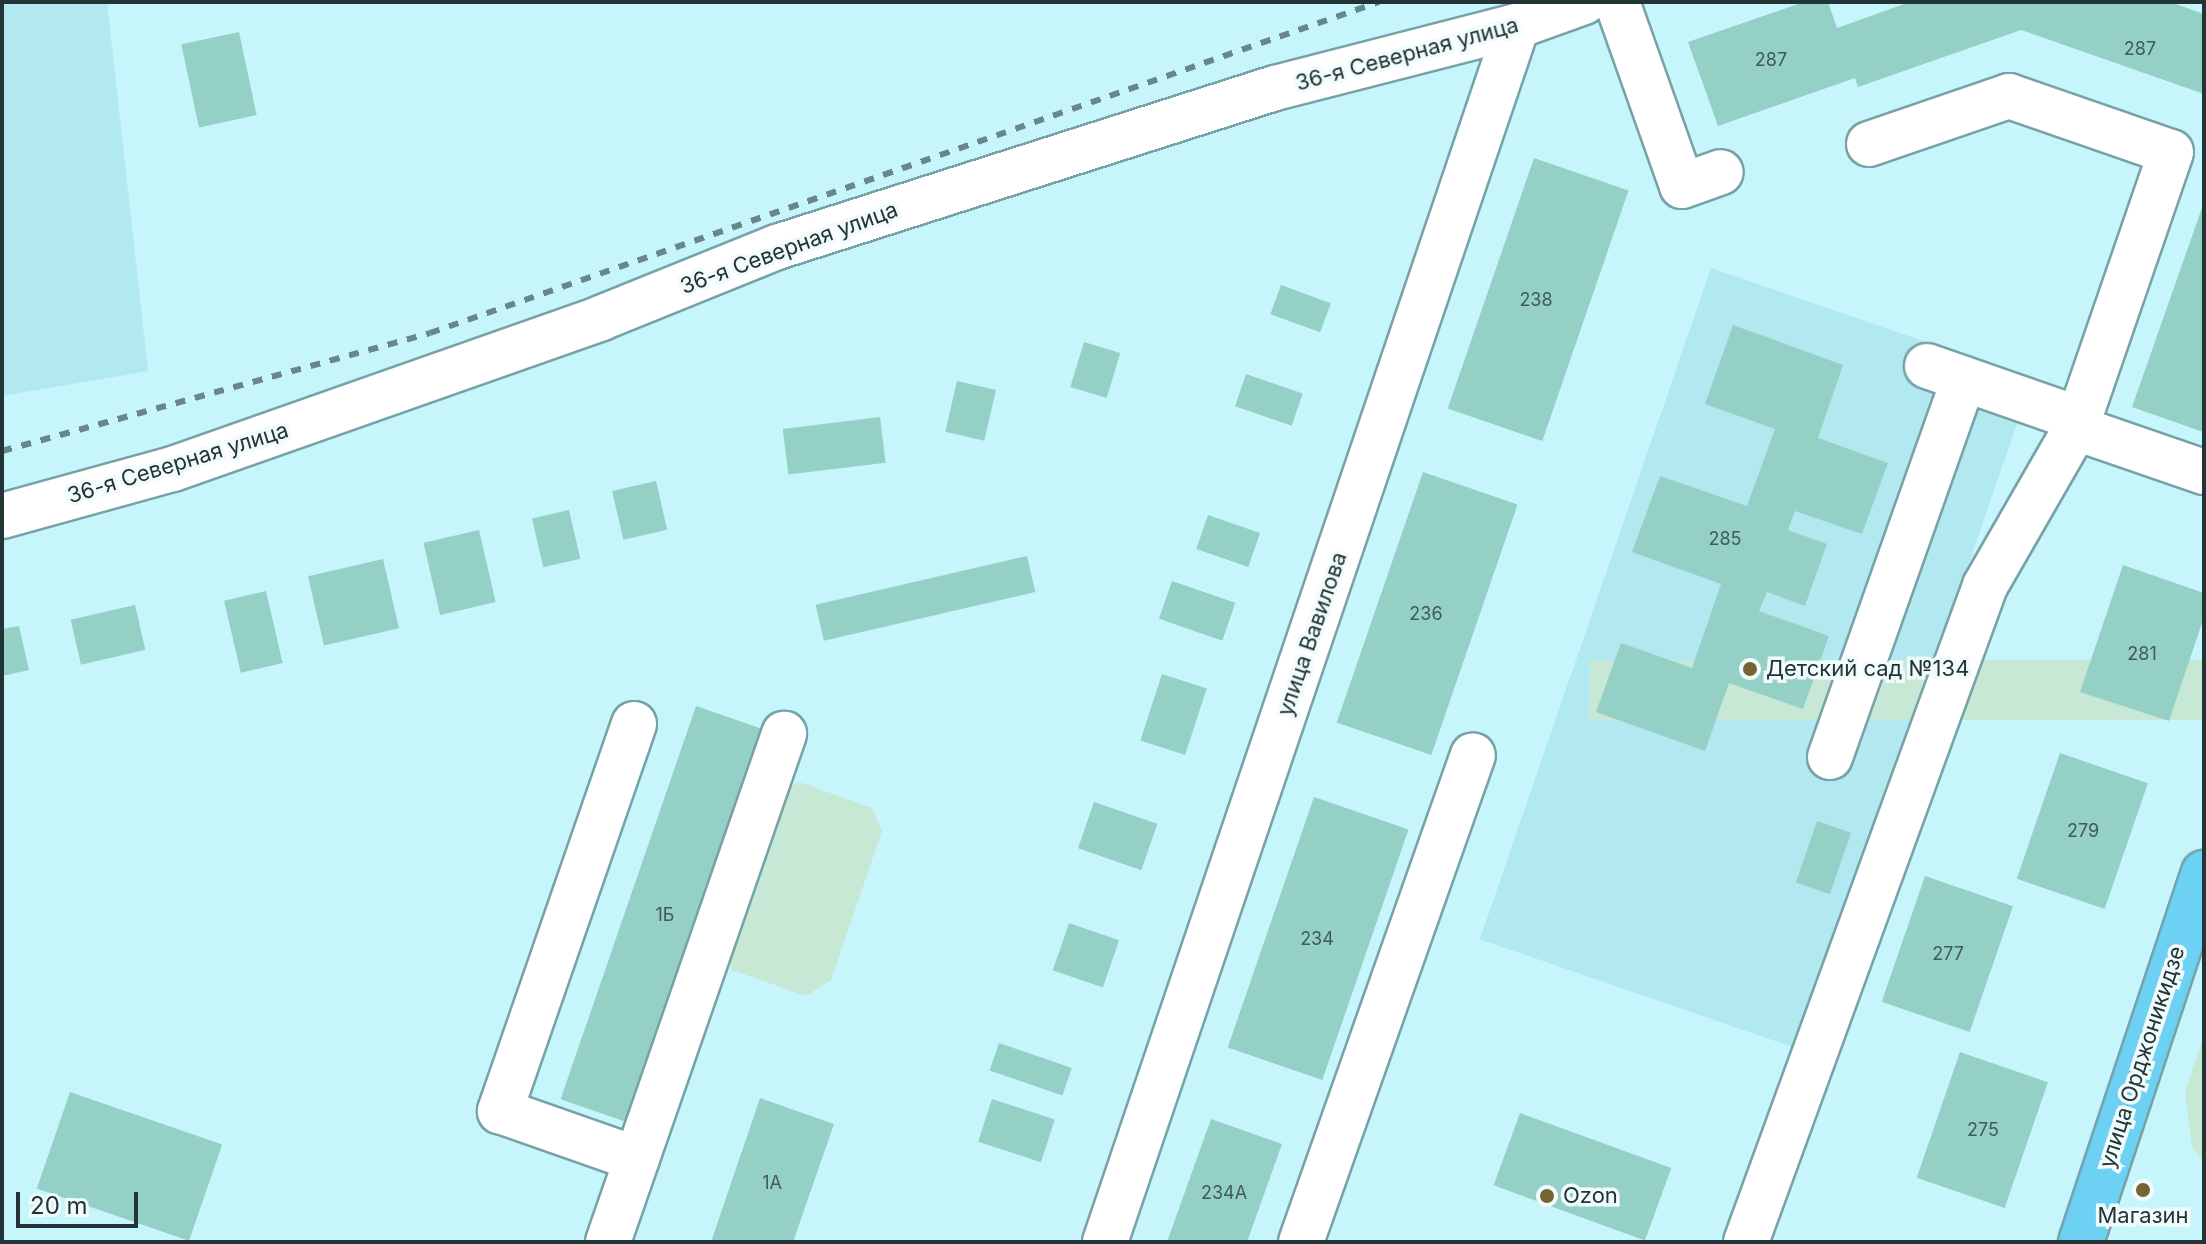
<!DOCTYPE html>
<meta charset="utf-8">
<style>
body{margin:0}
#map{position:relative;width:2206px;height:1244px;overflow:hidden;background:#c7f5fc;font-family:Inter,sans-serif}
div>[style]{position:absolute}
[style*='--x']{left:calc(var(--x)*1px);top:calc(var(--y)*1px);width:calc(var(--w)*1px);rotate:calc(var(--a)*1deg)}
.built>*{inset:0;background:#b2e9f1;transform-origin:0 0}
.green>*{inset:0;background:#c6e8d5;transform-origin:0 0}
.building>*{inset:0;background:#95d0c7;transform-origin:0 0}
.roads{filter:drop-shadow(2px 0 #77a2a8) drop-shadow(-2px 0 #77a2a8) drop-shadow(0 2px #77a2a8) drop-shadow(0 -2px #77a2a8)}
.minor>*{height:44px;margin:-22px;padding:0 22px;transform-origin:22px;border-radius:22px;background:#fff}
.major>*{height:44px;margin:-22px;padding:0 22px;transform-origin:22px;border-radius:22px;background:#6cd1f2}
.rail>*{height:6px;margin-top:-3px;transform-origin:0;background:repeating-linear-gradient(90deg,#69878b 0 10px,transparent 0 20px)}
.dots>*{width:22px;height:22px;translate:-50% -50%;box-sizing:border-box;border:4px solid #f2fbfc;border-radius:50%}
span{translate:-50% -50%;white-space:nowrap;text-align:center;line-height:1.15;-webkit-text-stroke:7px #f2fbfc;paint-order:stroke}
.number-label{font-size:18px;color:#3f5b5a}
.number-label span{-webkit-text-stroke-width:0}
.street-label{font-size:22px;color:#223436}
.poi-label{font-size:22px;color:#223436}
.left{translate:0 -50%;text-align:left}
.frame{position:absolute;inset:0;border:4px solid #223436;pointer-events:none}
.scale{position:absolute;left:16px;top:1192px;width:122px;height:36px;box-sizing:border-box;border:4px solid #223436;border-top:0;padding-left:10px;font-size:24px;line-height:28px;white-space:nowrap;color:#223436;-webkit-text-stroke:6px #f2fbfc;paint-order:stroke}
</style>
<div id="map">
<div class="built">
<div style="clip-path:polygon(2px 2px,107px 2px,148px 371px,2px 396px)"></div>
<div style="left:1711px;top:268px;width:340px;height:710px;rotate:19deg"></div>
</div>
<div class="green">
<div style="left:2204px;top:660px;width:60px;height:614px;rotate:90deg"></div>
<div style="clip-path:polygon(799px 782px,872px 808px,882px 831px,831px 980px,806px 996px,732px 970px,723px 943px,774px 793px)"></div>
<div style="clip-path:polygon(2204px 1035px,2204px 1162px,2192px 1147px,2185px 1092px)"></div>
</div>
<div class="building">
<div style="clip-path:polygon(1804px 2px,1828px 2px,1837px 28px,1910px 2px,2170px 2px,2204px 14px,2204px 94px,2021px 30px,1858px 87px,1855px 78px,1718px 126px,1688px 42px)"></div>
<div style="left:239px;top:32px;width:85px;height:59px;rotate:78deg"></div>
<div style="left:1534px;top:158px;width:100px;height:265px;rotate:19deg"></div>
<div style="clip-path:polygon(2204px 202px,2204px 429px,2203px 432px,2132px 407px)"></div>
<div style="left:1281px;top:285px;width:53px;height:31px;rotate:20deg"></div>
<div style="clip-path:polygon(1733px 325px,1843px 365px,1818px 438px,1888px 463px,1862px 534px,1795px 511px,1788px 530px,1827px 544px,1805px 606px,1767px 592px,1759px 611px,1829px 636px,1803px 709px,1729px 683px,1705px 751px,1596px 712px,1621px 643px,1692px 668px,1721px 584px,1632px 552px,1660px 476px,1747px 506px,1775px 429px,1705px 404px)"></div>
<div style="left:1084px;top:342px;width:38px;height:47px;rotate:17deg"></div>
<div style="left:1246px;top:374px;width:60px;height:34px;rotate:19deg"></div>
<div style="left:957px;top:381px;width:40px;height:52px;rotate:13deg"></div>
<div style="left:880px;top:417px;width:46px;height:98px;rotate:83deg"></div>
<div style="left:1423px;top:472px;width:100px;height:265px;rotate:19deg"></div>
<div style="left:656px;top:481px;width:50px;height:45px;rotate:77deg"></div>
<div style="left:569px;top:510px;width:50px;height:38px;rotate:77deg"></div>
<div style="left:1208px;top:515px;width:55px;height:36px;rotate:19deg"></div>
<div style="left:479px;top:530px;width:74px;height:57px;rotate:77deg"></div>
<div style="left:1027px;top:556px;width:37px;height:217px;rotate:77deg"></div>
<div style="left:383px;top:559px;width:71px;height:77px;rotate:77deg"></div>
<div style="clip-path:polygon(2123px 565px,2204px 593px,2204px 617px,2169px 721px,2080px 692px)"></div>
<div style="left:1172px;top:581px;width:67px;height:40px;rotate:19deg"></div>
<div style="left:266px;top:591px;width:74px;height:43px;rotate:77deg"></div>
<div style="left:135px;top:605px;width:46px;height:66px;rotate:77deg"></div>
<div style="clip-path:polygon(19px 626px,29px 670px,2px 676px,2px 629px)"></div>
<div style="left:1162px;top:674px;width:47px;height:70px;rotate:18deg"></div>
<div style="left:696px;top:706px;width:77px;height:416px;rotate:19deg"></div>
<div style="left:2060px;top:753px;width:93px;height:133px;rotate:19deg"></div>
<div style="left:1314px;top:797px;width:100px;height:265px;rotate:19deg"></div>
<div style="left:1094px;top:802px;width:67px;height:49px;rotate:19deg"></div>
<div style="left:1817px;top:821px;width:36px;height:65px;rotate:19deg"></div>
<div style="left:1925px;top:876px;width:93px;height:133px;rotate:19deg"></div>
<div style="left:1069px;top:923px;width:53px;height:50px;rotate:19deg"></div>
<div style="left:999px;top:1043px;width:77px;height:29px;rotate:19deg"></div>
<div style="left:1960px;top:1052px;width:93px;height:133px;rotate:19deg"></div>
<div style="left:70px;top:1092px;width:161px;height:102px;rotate:19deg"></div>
<div style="clip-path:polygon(760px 1098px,834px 1124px,793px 1242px,711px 1242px)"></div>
<div style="left:992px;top:1099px;width:66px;height:45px;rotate:18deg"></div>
<div style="left:1520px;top:1113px;width:161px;height:77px;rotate:20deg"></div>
<div style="clip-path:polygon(1211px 1119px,1282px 1144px,1247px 1242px,1167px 1242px)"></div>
</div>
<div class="roads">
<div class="minor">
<div style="--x:1617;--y:2;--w:195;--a:70.5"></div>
<div style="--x:1682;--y:186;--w:41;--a:-19.7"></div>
<div style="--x:1869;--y:144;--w:148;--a:-18.9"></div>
<div style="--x:2009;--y:96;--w:171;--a:19.1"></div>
<div style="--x:2171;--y:152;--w:292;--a:109"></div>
<div style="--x:2076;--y:428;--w:135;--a:19"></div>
<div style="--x:1927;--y:366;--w:161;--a:19.2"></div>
<div style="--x:2;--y:516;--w:177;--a:-15.4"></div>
<div style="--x:173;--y:469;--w:454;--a:-19.4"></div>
<div style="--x:601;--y:318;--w:190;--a:-22"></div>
<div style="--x:777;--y:247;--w:523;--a:-17.71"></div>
<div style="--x:1275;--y:88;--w:250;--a:-14.4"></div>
<div style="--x:1517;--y:26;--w:71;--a:-19.7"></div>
<div style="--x:634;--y:724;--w:410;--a:109.1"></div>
<div style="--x:500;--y:1111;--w:145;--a:19.3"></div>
<div style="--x:1830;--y:757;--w:401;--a:-70.5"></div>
<div style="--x:608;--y:1242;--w:538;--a:-70.89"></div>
<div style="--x:1105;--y:1242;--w:1284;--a:-71.28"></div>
<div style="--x:1301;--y:1242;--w:516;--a:-70.55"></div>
<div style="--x:1746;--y:1242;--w:698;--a:-69.98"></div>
<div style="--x:1985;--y:586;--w:182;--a:-60.1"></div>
</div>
<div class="major">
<div style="--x:2081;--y:1242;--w:389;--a:-71.6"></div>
</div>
</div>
<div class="rail">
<div style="--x:2;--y:451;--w:444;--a:-15.4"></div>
<div style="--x:430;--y:333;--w:1005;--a:-19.23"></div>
</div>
<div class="dots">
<div style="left:1750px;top:669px;background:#736431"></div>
<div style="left:2143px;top:1190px;background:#736431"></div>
<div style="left:1547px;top:1196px;background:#736431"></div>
</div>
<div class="number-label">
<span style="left:2140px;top:49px">287</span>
<span style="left:1771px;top:60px">287</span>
<span style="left:1536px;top:300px">238</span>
<span style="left:1725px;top:539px">285</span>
<span style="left:1426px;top:614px">236</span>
<span style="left:2142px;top:654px">281</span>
<span style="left:2083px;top:831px">279</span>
<span style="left:665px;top:915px">1Б</span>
<span style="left:1317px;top:939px">234</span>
<span style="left:1948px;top:954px">277</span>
<span style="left:1983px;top:1130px">275</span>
<span style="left:772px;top:1183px">1А</span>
<span style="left:1224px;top:1193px">234А</span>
</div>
<div class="street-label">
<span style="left:1407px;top:54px;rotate:-15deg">36-я Северная улица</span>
<span style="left:789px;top:248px;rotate:-20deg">36-я Северная улица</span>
<span style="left:178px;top:463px;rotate:-17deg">36-я Северная улица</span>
<span style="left:1312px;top:634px;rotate:-71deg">улица Вавилова</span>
<span style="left:2142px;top:1057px;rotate:-72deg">улица Орджоникидзе</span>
</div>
<div class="poi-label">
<span class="left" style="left:1766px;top:669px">Детский сад №134</span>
<span class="left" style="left:1563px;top:1196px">Ozon</span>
<span style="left:2143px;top:1216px">Магазин</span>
</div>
<div class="frame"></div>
<div class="scale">20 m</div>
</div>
